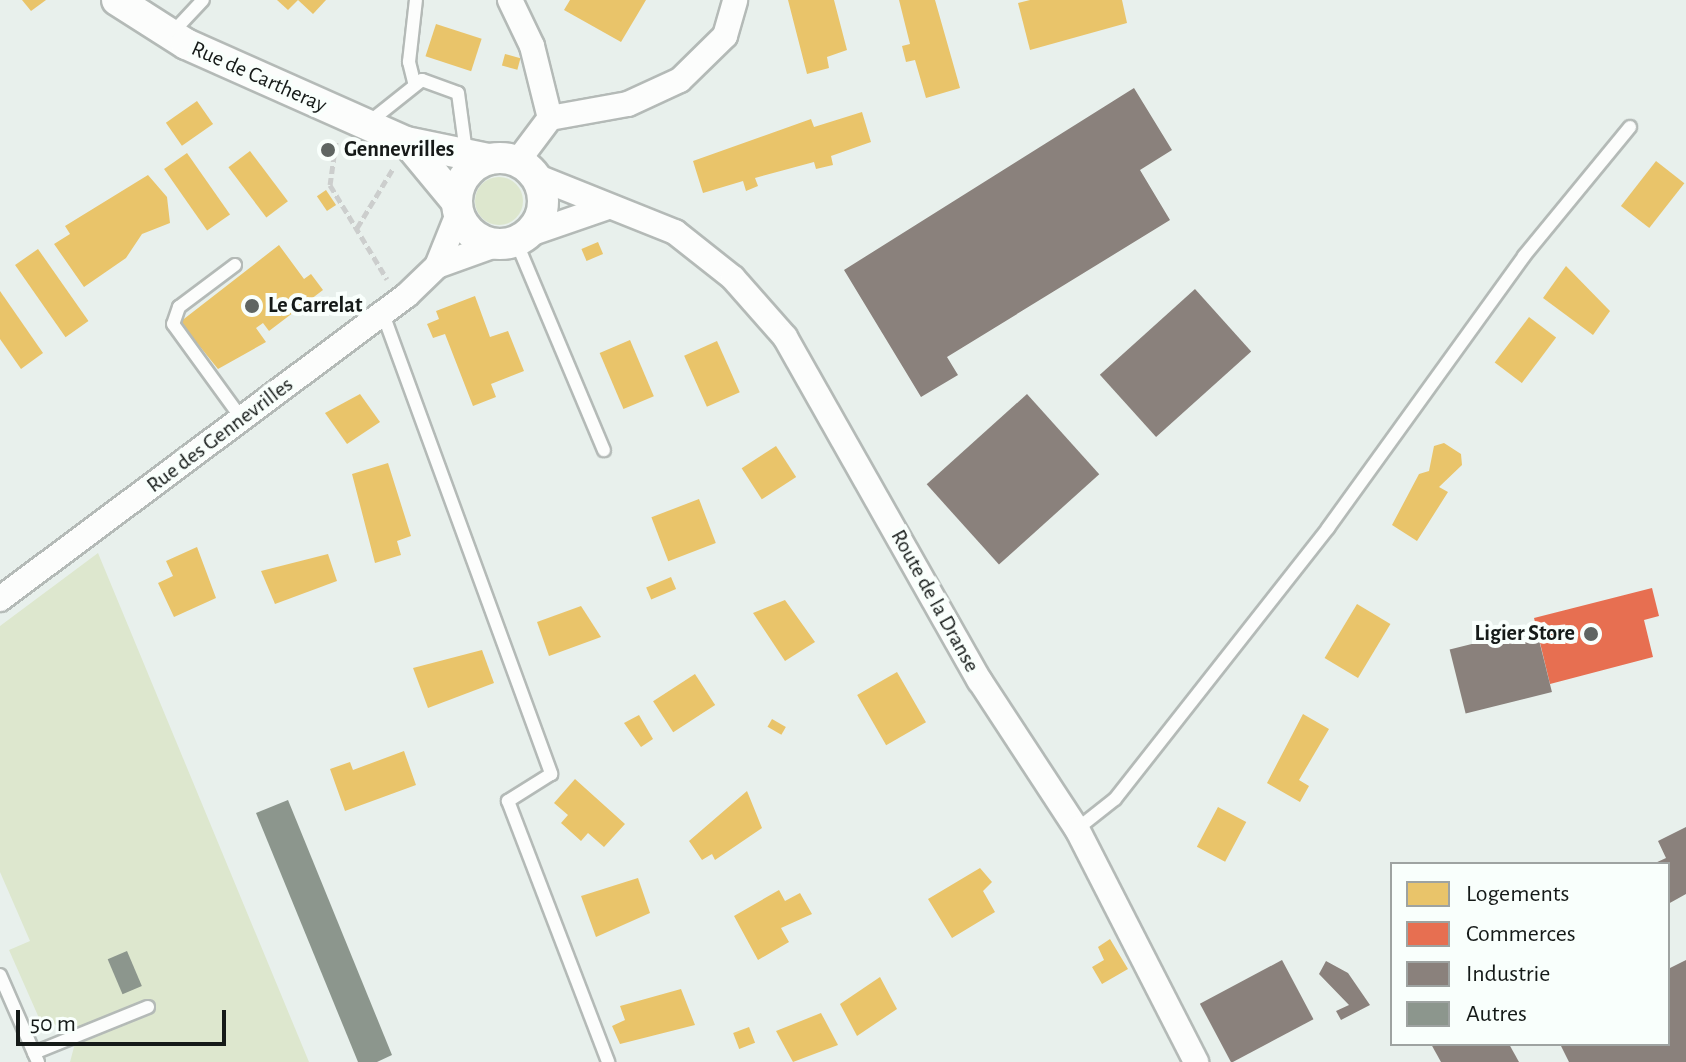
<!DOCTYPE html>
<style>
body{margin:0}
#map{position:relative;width:1686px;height:1062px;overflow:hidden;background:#e8f0ec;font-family:"Alegreya Sans",sans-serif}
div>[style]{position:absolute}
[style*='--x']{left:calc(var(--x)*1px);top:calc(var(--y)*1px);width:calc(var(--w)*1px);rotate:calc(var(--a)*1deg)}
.green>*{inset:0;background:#dde7ce}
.round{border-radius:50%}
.homes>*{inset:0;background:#e9c46a;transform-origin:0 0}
.shops>*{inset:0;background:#e76f51}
.industry>*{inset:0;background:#8a817c;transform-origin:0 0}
.building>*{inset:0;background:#8c968d;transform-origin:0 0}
.path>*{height:5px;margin-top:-2.5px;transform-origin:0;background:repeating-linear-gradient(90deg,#cccecd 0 8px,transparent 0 12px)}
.roads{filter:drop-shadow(2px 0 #b4bab7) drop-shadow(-2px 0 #b4bab7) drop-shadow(0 2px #b4bab7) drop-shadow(0 -2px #b4bab7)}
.service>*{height:12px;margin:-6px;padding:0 6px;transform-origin:6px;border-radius:6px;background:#fcfdfc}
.minor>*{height:24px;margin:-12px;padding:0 12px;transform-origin:12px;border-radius:12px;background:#fcfdfc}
.tertiary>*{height:30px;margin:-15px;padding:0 15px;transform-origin:15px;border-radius:15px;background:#fcfdfc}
.tertiary>.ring{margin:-15px;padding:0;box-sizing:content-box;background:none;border:30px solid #fcfdfc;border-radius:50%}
.dots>*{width:22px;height:22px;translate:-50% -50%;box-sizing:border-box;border:4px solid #f9fffc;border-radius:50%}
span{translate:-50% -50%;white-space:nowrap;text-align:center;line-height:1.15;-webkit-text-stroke:8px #f9fffc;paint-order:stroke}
.street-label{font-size:22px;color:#151a18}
.poi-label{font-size:22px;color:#151a18;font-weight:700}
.left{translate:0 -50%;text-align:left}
.right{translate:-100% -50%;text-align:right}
.legend{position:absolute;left:1390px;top:862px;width:280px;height:184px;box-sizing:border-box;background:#f9fffc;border:2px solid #9ea3a1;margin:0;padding:10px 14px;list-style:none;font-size:24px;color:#151a18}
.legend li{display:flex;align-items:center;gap:16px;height:40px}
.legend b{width:40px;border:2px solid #9ea3a1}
.scale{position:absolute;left:16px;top:1010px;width:210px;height:36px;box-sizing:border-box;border:4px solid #151a18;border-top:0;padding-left:10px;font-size:24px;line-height:28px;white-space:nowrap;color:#151a18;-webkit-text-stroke:6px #f9fffc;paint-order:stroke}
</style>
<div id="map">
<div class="green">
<div class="round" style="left:475px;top:177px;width:48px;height:48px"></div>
<div style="clip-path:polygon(98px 553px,309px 1062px,70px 1062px,74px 1047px,68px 1030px,39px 1018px,9px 950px,30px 941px,0 872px,0 626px)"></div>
</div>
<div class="homes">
<div style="clip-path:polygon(22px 0,46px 0,31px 11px)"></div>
<div style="clip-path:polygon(277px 0,298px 0,288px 10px)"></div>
<div style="clip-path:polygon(298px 0,326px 0,313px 14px)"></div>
<div style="clip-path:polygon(570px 0,646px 0,621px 42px,564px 10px)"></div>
<div style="clip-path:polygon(788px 0,834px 0,847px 50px,827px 57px,829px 68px,807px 74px)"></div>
<div style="clip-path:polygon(899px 0,935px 0,960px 88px,926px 98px,915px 60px,906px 62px,902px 46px,910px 44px)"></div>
<div style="clip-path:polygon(1030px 0,1122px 0,1127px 23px,1030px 50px,1018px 3px)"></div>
<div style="left:436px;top:24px;width:48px;height:34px;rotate:18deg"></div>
<div style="left:505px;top:54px;width:16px;height:12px;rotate:15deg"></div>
<div style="left:197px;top:101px;width:28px;height:38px;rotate:55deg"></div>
<div style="clip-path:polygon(862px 112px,871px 142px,831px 156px,833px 165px,816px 169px,814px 162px,755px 178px,758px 186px,746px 191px,743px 181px,703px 193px,693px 161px,811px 119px,814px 127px)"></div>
<div style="left:250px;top:151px;width:63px;height:27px;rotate:53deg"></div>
<div style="left:187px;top:153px;width:75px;height:28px;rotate:55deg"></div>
<div style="left:1656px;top:161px;width:36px;height:57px;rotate:38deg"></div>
<div style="clip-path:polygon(148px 175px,167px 197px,170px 223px,142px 234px,126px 258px,84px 287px,54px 244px,70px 234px,65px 226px)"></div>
<div style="left:326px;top:190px;width:18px;height:11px;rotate:56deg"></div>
<div style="left:598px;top:242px;width:13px;height:18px;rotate:67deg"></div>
<div style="clip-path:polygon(279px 245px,304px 279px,311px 274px,323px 290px,269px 331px,263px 323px,256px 328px,266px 342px,218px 369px,180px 322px)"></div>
<div style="left:38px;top:249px;width:88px;height:28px;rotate:55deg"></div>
<div style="clip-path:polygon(1566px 266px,1610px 311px,1593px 335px,1543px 298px)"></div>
<div style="clip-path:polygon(0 291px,43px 353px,21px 369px,0 339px)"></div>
<div style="clip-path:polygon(475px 296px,490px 337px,508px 331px,524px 371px,491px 384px,496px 397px,473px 406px,445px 334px,433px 338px,427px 324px,439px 319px,436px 311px)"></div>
<div style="left:1529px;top:317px;width:34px;height:57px;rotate:37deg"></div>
<div style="left:630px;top:340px;width:61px;height:33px;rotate:67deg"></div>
<div style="left:717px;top:341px;width:56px;height:36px;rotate:66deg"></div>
<div style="clip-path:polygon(360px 394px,380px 422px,347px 444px,325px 413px)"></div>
<div style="clip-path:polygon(1444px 443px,1461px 454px,1462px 465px,1439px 487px,1448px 492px,1417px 541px,1392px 525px,1419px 474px,1429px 471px,1434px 446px)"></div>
<div style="left:776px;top:446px;width:37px;height:41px;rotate:57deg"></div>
<div style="clip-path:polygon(388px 463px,411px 536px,397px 541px,401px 555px,375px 563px,352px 474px)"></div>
<div style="left:699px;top:499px;width:47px;height:51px;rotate:69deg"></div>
<div style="clip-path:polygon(197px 547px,216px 598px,174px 617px,158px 583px,173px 576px,166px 561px)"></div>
<div style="clip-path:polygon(328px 554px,337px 581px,275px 604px,261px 571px)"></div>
<div style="left:671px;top:577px;width:13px;height:27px;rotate:67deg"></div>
<div style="clip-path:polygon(785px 600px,815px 642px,785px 661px,753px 613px)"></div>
<div style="left:1357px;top:604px;width:39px;height:63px;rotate:31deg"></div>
<div style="clip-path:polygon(581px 606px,601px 637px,549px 656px,537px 622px)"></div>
<div style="clip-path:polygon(482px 650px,494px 683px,428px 708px,413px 668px)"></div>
<div style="left:897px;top:672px;width:58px;height:46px;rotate:60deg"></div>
<div style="left:695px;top:674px;width:37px;height:50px;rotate:57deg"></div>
<div style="clip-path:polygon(1303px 714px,1329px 729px,1299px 780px,1309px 786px,1300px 802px,1267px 783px)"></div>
<div style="clip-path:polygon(639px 715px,653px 739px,641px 747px,624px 723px)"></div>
<div style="left:772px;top:719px;width:16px;height:9px;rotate:30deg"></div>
<div style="clip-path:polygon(404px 751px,416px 785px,345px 811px,330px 769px,350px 762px,353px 770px)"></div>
<div style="clip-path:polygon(575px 779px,625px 824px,604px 847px,588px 833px,581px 841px,561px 823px,568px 815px,554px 803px)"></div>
<div style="clip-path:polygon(747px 791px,762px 828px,715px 860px,712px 854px,702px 860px,689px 841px)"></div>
<div style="left:1218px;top:807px;width:32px;height:45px;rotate:28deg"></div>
<div style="clip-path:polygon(980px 868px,992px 882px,983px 891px,995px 912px,952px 938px,928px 899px)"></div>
<div style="clip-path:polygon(638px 878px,650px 913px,596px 937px,581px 896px)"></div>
<div style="clip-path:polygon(779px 890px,785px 901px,800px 893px,812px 914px,781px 928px,789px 942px,758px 960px,734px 916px)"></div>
<div style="clip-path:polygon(1110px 939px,1128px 969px,1102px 984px,1092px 967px,1104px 960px,1098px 947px)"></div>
<div style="clip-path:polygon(880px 977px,897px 1009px,857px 1036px,840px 1004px)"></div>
<div style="clip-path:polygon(681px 989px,695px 1025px,620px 1044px,612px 1026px,625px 1020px,620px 1006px)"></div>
<div style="clip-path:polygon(821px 1013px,838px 1045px,793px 1062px,776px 1031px)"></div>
<div style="left:749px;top:1027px;width:17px;height:17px;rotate:69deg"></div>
</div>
<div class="shops">
<div style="clip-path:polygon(1652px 588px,1659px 616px,1644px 620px,1653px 657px,1550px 684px,1534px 618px)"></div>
</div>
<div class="industry">
<div style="clip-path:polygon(1134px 88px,1172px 150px,1140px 170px,1170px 220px,947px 357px,958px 375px,921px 397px,844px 270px)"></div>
<div style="left:1195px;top:289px;width:84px;height:128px;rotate:48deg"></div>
<div style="left:1027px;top:394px;width:108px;height:135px;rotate:48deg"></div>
<div style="left:1536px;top:628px;width:66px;height:89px;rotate:76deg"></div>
<div style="clip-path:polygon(1686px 827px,1686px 894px,1668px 904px,1668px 864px,1653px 864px,1666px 858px,1658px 841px)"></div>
<div style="left:1282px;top:960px;width:67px;height:93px;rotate:62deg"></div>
<div style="clip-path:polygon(1686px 960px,1686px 1062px,1569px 1062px,1560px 1044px,1668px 1044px,1668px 969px)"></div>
<div style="clip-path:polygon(1326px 961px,1348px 973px,1370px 1005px,1341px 1020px,1336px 1011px,1349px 1005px,1319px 974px)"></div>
<div style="clip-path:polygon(1431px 1044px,1509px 1044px,1519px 1062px,1441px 1062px)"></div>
</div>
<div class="building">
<div style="clip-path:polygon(288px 800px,392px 1055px,377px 1062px,358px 1062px,256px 813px)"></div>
<div style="left:127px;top:951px;width:38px;height:21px;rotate:67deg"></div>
</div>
<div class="path">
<div style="--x:336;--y:142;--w:43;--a:97.9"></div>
<div style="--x:330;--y:185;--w:110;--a:58.8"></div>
<div style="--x:357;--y:228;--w:71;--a:-58.8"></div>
</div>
<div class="roads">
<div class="service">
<div style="--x:172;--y:33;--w:45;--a:-46.8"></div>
<div style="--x:414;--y:82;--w:21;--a:-104"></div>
<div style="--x:409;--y:62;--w:62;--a:-83.6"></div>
<div style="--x:368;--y:123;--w:69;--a:-38.5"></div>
<div style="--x:422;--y:80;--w:38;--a:20"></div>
<div style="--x:458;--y:93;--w:60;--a:82.3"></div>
<div style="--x:516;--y:241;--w:227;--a:67.2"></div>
<div style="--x:235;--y:265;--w:70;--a:143.1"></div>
<div style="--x:179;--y:307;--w:18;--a:109"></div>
<div style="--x:173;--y:324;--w:117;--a:54"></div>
<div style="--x:383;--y:314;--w:490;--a:69.9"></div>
<div style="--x:551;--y:774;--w:51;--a:147.9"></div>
<div style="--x:508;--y:801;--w:280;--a:69"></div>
<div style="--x:1077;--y:829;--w:48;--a:-38.3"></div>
<div style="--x:1115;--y:799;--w:345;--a:-51.8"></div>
<div style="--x:1328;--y:528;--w:335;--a:-54.2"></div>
<div style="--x:1524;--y:256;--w:167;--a:-50.6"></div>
<div style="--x:0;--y:975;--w:95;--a:66.4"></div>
<div style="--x:34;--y:1053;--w:123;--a:-22"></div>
</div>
<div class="minor">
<div style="--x:510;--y:0;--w:51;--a:64.4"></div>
<div style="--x:532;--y:46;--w:74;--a:76"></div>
<div style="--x:517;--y:162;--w:55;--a:-53.1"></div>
<div style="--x:550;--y:118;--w:79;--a:-10.2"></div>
<div style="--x:628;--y:104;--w:57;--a:-24.8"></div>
<div style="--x:680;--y:80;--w:63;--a:-44.4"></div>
<div style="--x:725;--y:36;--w:37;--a:-74"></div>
<div style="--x:535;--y:176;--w:151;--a:21.8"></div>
<div style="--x:675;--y:232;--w:74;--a:38.4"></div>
<div style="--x:733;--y:278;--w:79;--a:48.6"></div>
<div style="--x:785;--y:337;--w:395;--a:60.5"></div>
<div style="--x:980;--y:681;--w:177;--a:56.8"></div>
<div style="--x:1077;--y:829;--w:262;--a:62.9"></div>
<div style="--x:524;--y:236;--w:86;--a:-19.1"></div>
<div style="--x:437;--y:266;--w:65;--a:-19.8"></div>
<div style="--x:0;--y:599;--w:508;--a:-36.76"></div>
<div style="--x:407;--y:295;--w:42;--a:-44"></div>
<div style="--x:437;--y:266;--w:56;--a:-68"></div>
</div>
<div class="tertiary">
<div style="--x:117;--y:0;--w:82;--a:32.5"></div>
<div style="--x:186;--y:44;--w:241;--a:24"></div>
<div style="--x:406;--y:142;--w:85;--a:11.6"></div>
<div style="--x:408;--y:143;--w:75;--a:50.4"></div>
<div class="ring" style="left:457px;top:158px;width:56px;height:56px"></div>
</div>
</div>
<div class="dots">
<div style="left:328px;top:150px;background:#5f6562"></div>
<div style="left:252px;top:306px;background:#5f6562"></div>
<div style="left:1591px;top:634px;background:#5f6562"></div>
</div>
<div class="street-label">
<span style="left:259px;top:77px;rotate:24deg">Rue de Cartheray</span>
<span style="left:220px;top:435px;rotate:-37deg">Rue des Gennevrilles</span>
<span style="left:935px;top:601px;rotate:61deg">Route de la Dranse</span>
</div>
<div class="poi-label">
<span class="left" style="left:344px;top:150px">Gennevrilles</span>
<span class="left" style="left:268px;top:306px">Le Carrelat</span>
<span class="right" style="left:1575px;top:634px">Ligier Store</span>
</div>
<ul class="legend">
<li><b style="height:22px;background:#e9c46a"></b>Logements</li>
<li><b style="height:22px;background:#e76f51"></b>Commerces</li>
<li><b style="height:22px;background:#8a817c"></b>Industrie</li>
<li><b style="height:22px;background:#8c968d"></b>Autres</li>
</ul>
<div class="scale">50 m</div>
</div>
